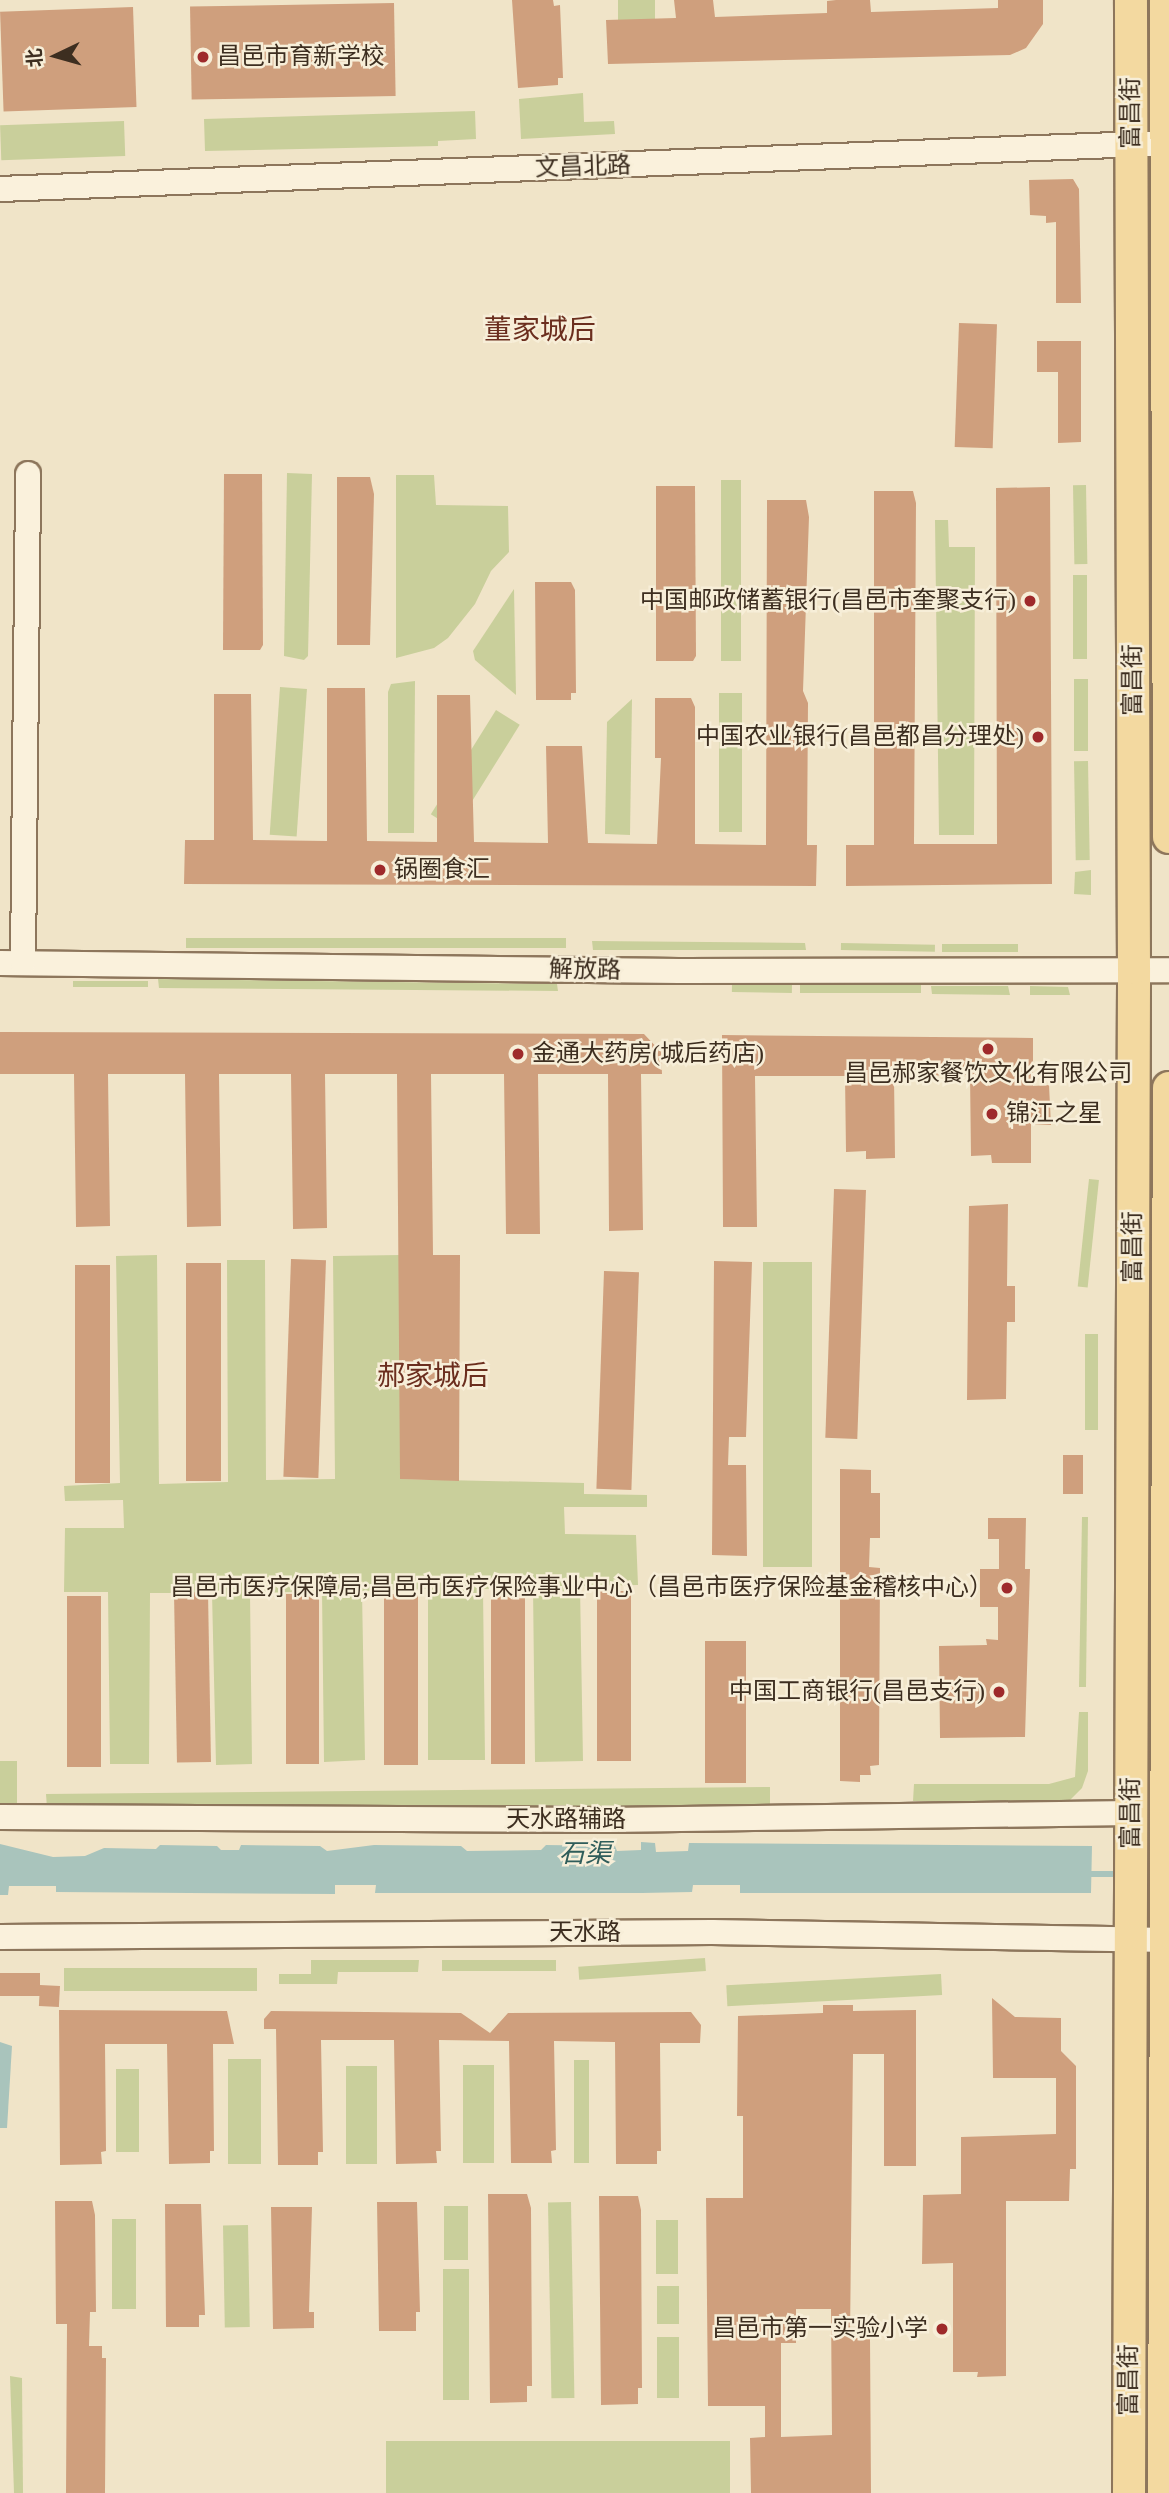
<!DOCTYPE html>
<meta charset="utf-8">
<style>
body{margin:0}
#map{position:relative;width:1169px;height:2493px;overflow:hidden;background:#f0e4c8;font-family:"Times New Roman","Noto Sans SC",serif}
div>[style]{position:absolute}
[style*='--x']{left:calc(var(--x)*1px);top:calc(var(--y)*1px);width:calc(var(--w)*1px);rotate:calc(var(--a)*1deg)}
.green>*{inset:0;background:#c9cf9b;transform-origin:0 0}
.water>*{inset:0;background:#a9c4bc}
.stream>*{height:6px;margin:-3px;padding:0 3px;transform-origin:3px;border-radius:3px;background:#a9c4bc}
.building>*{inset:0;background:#cf9f7d;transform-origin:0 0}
.roads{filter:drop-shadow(2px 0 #8d765c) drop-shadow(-2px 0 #8d765c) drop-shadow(0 2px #8d765c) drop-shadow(0 -2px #8d765c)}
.minor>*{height:24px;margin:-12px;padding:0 12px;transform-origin:12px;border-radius:12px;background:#faf1dc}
.major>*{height:32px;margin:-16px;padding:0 16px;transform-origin:16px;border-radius:16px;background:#f3d9a0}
.dots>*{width:19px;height:19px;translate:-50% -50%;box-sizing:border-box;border:4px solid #f7eed8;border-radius:50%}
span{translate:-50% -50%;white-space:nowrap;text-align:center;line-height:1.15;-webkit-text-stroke:5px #f7eed8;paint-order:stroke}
.poi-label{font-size:24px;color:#3d2e20}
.left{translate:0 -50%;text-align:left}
.right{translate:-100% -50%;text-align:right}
.street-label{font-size:24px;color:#3d2e20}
.water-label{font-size:26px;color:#2f5d5a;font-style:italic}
.quarter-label{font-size:28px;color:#6b2e1e}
.north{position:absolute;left:21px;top:21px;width:70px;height:70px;-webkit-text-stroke:5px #f7eed8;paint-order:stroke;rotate:265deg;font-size:19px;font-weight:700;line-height:28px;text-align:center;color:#3d2e20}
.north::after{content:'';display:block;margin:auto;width:24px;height:32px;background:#3d2e20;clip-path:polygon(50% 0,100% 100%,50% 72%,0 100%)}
</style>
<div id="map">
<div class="green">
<div style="left:618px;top:0;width:37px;height:20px"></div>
<div style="clip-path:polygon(583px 93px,584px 122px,614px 121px,615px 134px,521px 139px,519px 99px)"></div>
<div style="clip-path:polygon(475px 111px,476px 139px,438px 141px,438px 146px,205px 151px,204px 119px)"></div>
<div style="left:124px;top:121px;width:35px;height:124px;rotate:88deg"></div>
<div style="clip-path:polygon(287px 473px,312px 474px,308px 656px,304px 660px,284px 656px)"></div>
<div style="clip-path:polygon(396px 475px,434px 475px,436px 505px,508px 506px,509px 552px,491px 571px,475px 604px,448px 638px,434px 648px,396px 658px)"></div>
<div style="left:721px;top:480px;width:20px;height:181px"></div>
<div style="left:1086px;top:485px;width:79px;height:13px;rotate:89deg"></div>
<div style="clip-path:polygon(935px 520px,948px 520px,949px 547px,975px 547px,974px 835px,939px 835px)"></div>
<div style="left:1087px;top:575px;width:84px;height:14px;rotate:90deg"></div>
<div style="clip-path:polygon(514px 589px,516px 695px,475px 660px,473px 651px)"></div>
<div style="left:1088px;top:679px;width:72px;height:14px;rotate:90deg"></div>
<div style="clip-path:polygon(415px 681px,414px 833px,388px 833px,388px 692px,391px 684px)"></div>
<div style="left:280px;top:687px;width:27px;height:148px;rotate:4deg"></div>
<div style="left:719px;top:693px;width:23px;height:139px"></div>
<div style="clip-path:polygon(632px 699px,630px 835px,605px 834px,607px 722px)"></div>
<div style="left:496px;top:710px;width:28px;height:123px;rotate:32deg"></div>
<div style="left:1088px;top:761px;width:99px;height:14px;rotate:89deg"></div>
<div style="clip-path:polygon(1091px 870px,1091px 895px,1074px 894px,1075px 872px)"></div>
<div style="left:186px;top:938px;width:380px;height:10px"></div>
<div style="clip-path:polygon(592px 941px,805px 943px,806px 950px,593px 950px)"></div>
<div style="left:841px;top:943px;width:94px;height:7px;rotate:1deg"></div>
<div style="left:942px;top:944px;width:76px;height:8px"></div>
<div style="clip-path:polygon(158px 979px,557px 984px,558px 991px,159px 988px)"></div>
<div style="left:73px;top:981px;width:75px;height:6px"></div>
<div style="left:732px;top:984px;width:60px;height:8px;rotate:1deg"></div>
<div style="left:800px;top:984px;width:121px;height:9px"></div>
<div style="clip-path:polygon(931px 986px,1008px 986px,1010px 995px,932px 994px)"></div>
<div style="clip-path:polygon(1030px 986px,1068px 987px,1070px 995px,1030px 995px)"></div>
<div style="left:1089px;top:1179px;width:10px;height:108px;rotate:6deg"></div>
<div style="clip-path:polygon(157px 1255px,159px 1484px,228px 1482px,227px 1260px,265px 1260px,266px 1480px,335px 1479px,333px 1256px,400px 1255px,400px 1479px,584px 1483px,584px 1494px,647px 1495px,647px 1507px,564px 1507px,565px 1534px,636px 1535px,638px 1585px,580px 1586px,583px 1761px,535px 1762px,533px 1587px,483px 1589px,485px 1760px,428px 1760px,428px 1589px,362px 1591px,365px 1760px,324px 1762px,322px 1591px,250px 1593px,252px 1764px,216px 1765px,212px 1593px,150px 1593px,149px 1764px,110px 1764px,108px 1592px,64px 1592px,65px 1528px,124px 1528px,123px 1500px,65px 1501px,64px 1486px,120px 1483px,116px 1256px)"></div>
<div style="left:763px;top:1262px;width:49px;height:305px"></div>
<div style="left:1085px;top:1334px;width:13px;height:96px"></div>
<div style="clip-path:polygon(1082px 1517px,1088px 1517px,1086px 1687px,1079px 1687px)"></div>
<div style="clip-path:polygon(1079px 1712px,1088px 1712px,1088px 1771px,1082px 1788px,1069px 1801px,913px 1801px,914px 1784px,1049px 1784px,1075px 1777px)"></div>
<div style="left:0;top:1761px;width:17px;height:45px"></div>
<div style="clip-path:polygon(770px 1787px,770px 1806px,47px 1808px,46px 1794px)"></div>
<div style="left:705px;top:1958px;width:13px;height:127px;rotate:86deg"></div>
<div style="clip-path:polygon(311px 1960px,419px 1960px,418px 1972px,338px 1972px,337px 1984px,279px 1984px,279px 1974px,311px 1974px)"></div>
<div style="left:556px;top:1960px;width:11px;height:114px;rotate:90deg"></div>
<div style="left:257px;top:1968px;width:23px;height:193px;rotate:90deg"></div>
<div style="left:941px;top:1974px;width:21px;height:215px;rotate:87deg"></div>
<div style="left:228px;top:2059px;width:33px;height:105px"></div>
<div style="left:574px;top:2060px;width:15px;height:103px"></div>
<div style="left:463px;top:2065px;width:31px;height:98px"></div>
<div style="left:346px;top:2066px;width:31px;height:98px"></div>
<div style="left:116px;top:2069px;width:23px;height:83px"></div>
<div style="left:571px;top:2202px;width:196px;height:23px;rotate:89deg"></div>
<div style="left:444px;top:2206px;width:24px;height:54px"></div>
<div style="left:112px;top:2219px;width:24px;height:90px"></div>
<div style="left:656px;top:2220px;width:22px;height:54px"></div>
<div style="left:248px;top:2225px;width:102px;height:25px;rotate:89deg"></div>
<div style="left:443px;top:2269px;width:26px;height:131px"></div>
<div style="left:657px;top:2286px;width:22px;height:38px"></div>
<div style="left:657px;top:2337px;width:22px;height:61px"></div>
<div style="clip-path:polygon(10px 2376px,22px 2378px,23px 2493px,14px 2493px)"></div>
<div style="left:386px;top:2441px;width:344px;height:52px"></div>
</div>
<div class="water">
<div style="clip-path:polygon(641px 1842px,655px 1843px,656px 1852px,688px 1851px,689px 1843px,1092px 1846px,1091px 1893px,740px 1893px,740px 1885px,693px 1885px,692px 1892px,642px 1893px,375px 1893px,376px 1885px,335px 1885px,335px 1894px,56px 1892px,56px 1886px,9px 1886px,8px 1895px,0 1895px,0 1844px,53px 1857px,85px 1856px,104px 1848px,156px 1849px,160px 1845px,217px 1846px,221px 1850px,239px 1850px,241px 1845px,320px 1846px,327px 1851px,374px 1845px,461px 1846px,467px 1851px,541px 1850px,546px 1845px,615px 1846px,617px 1851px,641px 1850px)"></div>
<div style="clip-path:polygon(0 2042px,12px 2046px,7px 2128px,0 2128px)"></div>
</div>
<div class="stream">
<div style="--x:1083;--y:1874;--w:39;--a:0"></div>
</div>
<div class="building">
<div style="clip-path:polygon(512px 0,553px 0,554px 6px,560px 5px,563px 78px,558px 78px,558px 85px,518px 88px)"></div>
<div style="clip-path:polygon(674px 0,713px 0,715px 17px,827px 13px,827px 1px,836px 0,870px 0,871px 12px,998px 8px,998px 0,1043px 0,1043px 24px,1026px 48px,1010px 55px,608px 64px,606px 20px,676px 18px)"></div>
<div style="left:394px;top:3px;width:93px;height:204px;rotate:89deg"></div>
<div style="left:133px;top:7px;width:100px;height:133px;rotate:88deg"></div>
<div style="clip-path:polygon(1073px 179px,1079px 189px,1081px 303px,1056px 303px,1056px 222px,1046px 223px,1046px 216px,1030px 215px,1029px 180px)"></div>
<div style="left:959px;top:323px;width:38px;height:124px;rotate:2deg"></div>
<div style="clip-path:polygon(1037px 341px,1081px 341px,1081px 442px,1058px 443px,1058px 372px,1037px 372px)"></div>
<div style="clip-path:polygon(224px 474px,262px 474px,263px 645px,260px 650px,223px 650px)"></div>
<div style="clip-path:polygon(337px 477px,370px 477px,374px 494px,370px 645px,337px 645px)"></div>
<div style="clip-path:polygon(656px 486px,695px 486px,696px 656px,693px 661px,656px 661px)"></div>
<div style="clip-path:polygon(1050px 487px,1052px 884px,846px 886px,846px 845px,874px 845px,874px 491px,913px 491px,916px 503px,914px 844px,997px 844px,996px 488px)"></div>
<div style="clip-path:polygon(767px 500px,806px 500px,809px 517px,803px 691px,808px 703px,807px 845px,817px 845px,816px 886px,184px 884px,185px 840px,214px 840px,214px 694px,251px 694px,253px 840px,327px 841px,327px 688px,365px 688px,367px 841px,437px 842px,437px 695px,470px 695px,474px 842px,548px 843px,546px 746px,582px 746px,588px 843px,657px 844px,661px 758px,655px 758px,655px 698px,691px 698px,695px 707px,695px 844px,766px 845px)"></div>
<div style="clip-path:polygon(535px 582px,571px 582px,575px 590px,576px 693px,571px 693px,571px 700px,536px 700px)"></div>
<div style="clip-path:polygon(0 1032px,644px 1034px,661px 1052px,662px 1074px,641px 1074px,643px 1230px,609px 1231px,608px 1074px,538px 1074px,540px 1234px,506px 1234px,504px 1074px,431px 1074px,433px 1255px,460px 1255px,459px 1481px,400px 1479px,397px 1074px,325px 1074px,327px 1228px,293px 1229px,291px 1074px,219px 1074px,221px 1226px,187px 1227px,185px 1074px,108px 1074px,110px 1226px,76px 1227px,74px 1074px,0 1074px)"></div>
<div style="clip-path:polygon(722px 1035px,1033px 1038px,1033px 1086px,1049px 1085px,1051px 1125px,1031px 1124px,1031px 1163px,992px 1163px,991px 1155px,971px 1156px,970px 1075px,894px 1076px,895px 1158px,866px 1159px,866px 1151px,846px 1152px,845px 1076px,755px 1076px,757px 1227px,723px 1227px)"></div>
<div style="left:834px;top:1189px;width:32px;height:249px;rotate:2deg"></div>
<div style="clip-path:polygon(1008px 1204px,1007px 1286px,1015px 1286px,1015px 1322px,1007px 1322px,1006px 1399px,967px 1400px,969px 1206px)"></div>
<div style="left:291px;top:1259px;width:35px;height:218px;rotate:2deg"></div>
<div style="clip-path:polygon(714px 1261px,752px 1262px,746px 1437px,729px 1437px,728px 1465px,746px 1465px,747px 1556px,712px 1555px)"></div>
<div style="left:186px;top:1263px;width:35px;height:218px"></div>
<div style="left:75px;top:1265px;width:35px;height:218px"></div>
<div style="left:604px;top:1271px;width:35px;height:218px;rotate:2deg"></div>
<div style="left:1063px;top:1455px;width:20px;height:39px"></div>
<div style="clip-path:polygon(840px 1469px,871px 1470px,871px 1493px,880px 1493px,880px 1538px,870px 1538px,869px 1567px,880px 1568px,879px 1765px,870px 1766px,871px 1775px,860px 1775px,860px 1782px,840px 1781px)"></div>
<div style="clip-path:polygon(988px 1518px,1026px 1518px,1025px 1569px,1030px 1569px,1025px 1737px,940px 1738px,939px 1646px,987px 1645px,986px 1639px,998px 1640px,998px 1607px,980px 1607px,980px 1569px,999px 1569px,999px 1539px,988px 1539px)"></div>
<div style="left:597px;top:1591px;width:34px;height:170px"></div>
<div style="left:208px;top:1592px;width:170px;height:34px;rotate:89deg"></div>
<div style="left:286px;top:1594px;width:33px;height:170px"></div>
<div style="left:384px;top:1594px;width:34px;height:171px"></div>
<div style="left:491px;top:1594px;width:34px;height:170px"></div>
<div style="left:67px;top:1596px;width:34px;height:171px"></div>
<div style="left:705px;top:1641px;width:41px;height:142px"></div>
<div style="left:0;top:1973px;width:40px;height:23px"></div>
<div style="left:40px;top:1985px;width:20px;height:21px;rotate:3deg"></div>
<div style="clip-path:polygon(992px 1998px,1015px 2017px,1061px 2018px,1061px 2051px,1076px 2066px,1076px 2169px,1070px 2169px,1069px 2201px,1006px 2201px,1006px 2376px,977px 2377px,978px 2372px,953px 2372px,953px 2263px,922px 2264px,923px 2195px,961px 2194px,961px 2137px,1056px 2134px,1056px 2078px,993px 2078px)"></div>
<div style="clip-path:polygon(evenodd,823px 2005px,853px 2005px,853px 2011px,916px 2010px,916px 2166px,884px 2166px,884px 2054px,853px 2054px,850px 2338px,870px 2337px,871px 2493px,751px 2493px,750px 2438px,765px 2437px,765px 2406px,708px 2406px,706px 2198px,743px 2198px,743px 2116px,737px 2116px,738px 2016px,823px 2013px,823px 2005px,796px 2309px,831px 2309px,832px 2435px,781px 2437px,781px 2343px,796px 2343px,796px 2309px)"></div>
<div style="clip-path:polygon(59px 2010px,227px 2011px,234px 2044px,213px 2044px,214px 2151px,210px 2151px,210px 2163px,169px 2164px,167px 2044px,105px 2044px,106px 2151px,101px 2152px,102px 2164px,60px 2165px)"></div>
<div style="clip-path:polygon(271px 2011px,461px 2013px,490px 2033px,508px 2013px,691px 2012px,701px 2025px,700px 2043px,660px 2043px,661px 2151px,657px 2151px,657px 2164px,616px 2164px,615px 2042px,554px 2041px,556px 2150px,551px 2151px,552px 2163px,511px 2163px,509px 2041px,439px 2040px,441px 2151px,436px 2151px,437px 2163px,396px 2164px,394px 2040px,321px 2040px,323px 2152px,318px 2152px,318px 2165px,278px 2165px,276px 2029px,264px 2029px,264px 2019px)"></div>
<div style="clip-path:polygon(488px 2194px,527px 2194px,531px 2208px,532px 2386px,527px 2386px,527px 2402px,490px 2403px)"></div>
<div style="clip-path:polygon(599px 2196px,638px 2196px,641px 2210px,642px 2388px,638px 2388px,638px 2404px,601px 2405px)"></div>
<div style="clip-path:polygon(55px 2201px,92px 2201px,95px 2215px,96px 2312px,90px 2312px,89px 2346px,102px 2346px,102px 2358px,106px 2358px,105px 2493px,66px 2493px,67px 2324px,56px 2324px)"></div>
<div style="clip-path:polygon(377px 2202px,417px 2202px,420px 2312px,416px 2312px,416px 2331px,379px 2331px)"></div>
<div style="clip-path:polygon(165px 2204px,201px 2204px,205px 2315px,199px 2315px,199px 2327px,166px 2327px)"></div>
<div style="clip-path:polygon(271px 2207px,312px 2207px,309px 2312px,314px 2312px,314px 2328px,273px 2329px)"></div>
</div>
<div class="roads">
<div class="minor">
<div style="--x:0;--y:189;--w:1168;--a:-2.26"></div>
<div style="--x:0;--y:963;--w:679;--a:0.68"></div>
<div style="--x:679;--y:971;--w:490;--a:-0.1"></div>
<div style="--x:23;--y:963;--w:489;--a:-89.4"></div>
<div style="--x:0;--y:1817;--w:608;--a:0.28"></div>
<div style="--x:608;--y:1820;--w:523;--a:-0.77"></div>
<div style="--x:0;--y:1937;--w:712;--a:-0.4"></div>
<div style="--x:712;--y:1932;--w:457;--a:1"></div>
</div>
<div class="major">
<div style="--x:1166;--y:0;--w:837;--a:89.79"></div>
<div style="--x:1129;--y:2493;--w:1525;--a:-89.81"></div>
<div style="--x:1134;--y:968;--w:968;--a:-90.18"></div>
<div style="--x:1164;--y:2493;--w:1405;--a:-89.8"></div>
</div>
</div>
<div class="dots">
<div style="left:203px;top:57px;background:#9e2a2b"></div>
<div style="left:1030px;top:601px;background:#9e2a2b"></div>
<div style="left:1038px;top:737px;background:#9e2a2b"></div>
<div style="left:380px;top:870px;background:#9e2a2b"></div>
<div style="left:988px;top:1049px;background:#9e2a2b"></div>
<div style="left:518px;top:1054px;background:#9e2a2b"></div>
<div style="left:992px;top:1114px;background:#9e2a2b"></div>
<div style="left:1007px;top:1588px;background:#9e2a2b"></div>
<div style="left:999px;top:1692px;background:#9e2a2b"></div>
<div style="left:942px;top:2329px;background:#9e2a2b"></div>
</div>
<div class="poi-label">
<span class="left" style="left:217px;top:57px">昌邑市育新学校</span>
<span class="right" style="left:1016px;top:601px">中国邮政储蓄银行(昌邑市奎聚支行)</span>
<span class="right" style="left:1024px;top:737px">中国农业银行(昌邑都昌分理处)</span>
<span class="left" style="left:394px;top:870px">锅圈食汇</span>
<span class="left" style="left:532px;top:1054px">金通大药房(城后药店)</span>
<span style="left:988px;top:1074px">昌邑郝家餐饮文化有限公司</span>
<span class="left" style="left:1006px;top:1114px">锦江之星</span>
<span class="right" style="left:993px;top:1588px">昌邑市医疗保障局;昌邑市医疗保险事业中心（昌邑市医疗保险基金稽核中心）</span>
<span class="right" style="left:985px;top:1692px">中国工商银行(昌邑支行)</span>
<span class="right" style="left:928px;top:2329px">昌邑市第一实验小学</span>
</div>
<div class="street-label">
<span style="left:1131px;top:113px;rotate:-90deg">富昌街</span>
<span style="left:583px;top:167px;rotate:-2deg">文昌北路</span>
<span style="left:1133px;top:680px;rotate:-90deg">富昌街</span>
<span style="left:585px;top:970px;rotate:1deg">解放路</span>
<span style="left:1133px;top:1247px;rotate:-90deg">富昌街</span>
<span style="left:1131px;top:1813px;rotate:-90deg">富昌街</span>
<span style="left:566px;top:1820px">天水路辅路</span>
<span style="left:585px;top:1933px">天水路</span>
<span style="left:1129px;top:2380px;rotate:-90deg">富昌街</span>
</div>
<div class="water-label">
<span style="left:585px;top:1854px">石渠</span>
</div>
<div class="quarter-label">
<span style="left:540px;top:330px">董家城后</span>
<span style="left:433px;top:1376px">郝家城后</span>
</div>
<div class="north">北</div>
</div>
